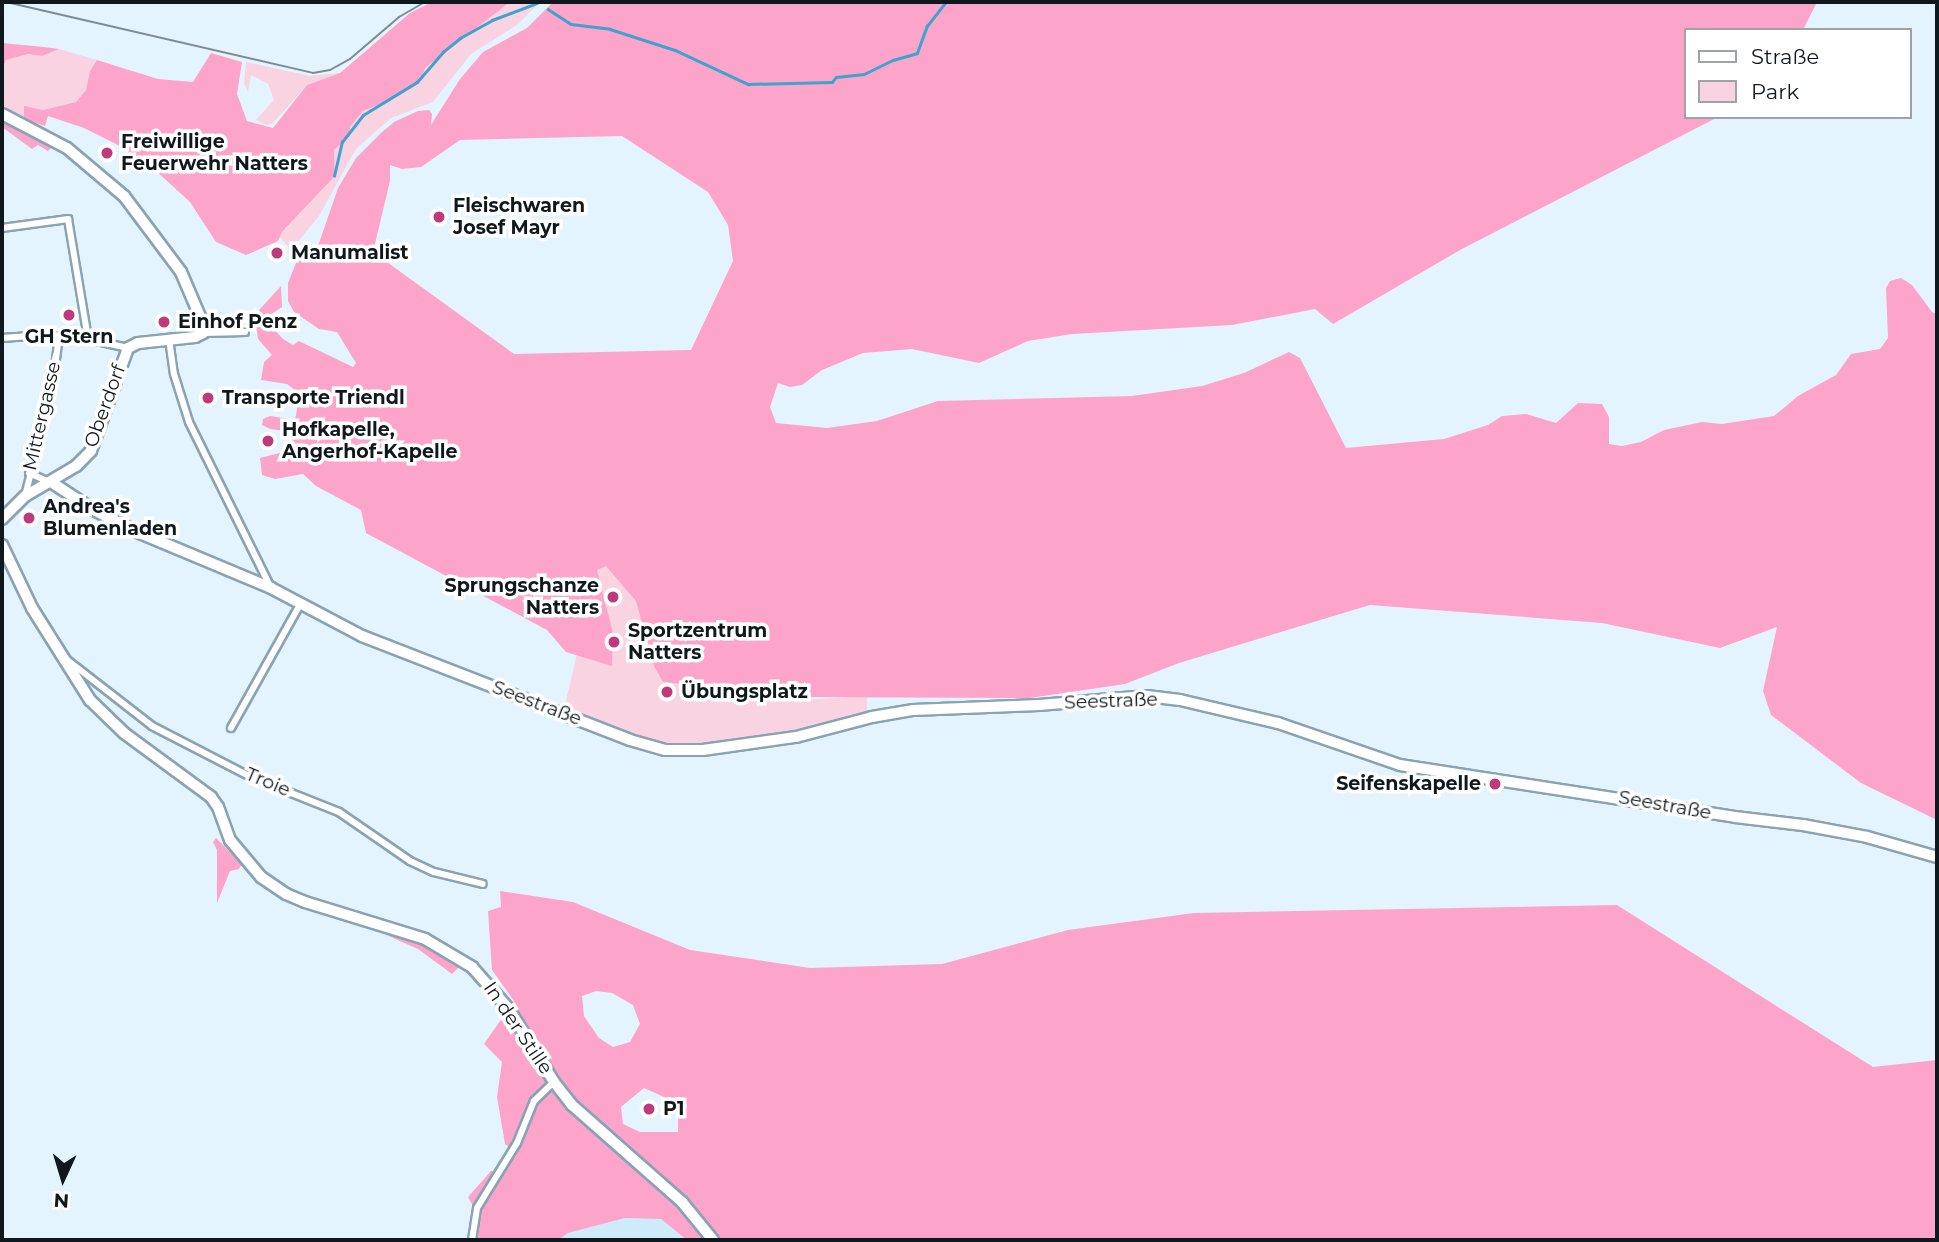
<!DOCTYPE html>
<meta charset="utf-8">
<style>
body{margin:0}
#map{position:relative;width:1939px;height:1242px;overflow:hidden;background:#e4f4fe;font-family:Montserrat,sans-serif}
div>[style]{position:absolute}
[style*='--x']{left:calc(var(--x)*1px);top:calc(var(--y)*1px);width:calc(var(--w)*1px);rotate:calc(var(--a)*1deg)}
.built>*{inset:0;background:#ceebfa}
.green>*{inset:0;background:#f9d3e1}
.forest>*{inset:0;background:#fca4c9}
.stream>*{height:2.5px;margin:-1.25px;padding:0 1.25px;transform-origin:1.25px;border-radius:1.25px;background:#3fa2cf}
.roads{filter:drop-shadow(2px 0 #89a3b2) drop-shadow(-2px 0 #89a3b2) drop-shadow(0 2px #89a3b2) drop-shadow(0 -2px #89a3b2)}
.street>*{height:6px;margin:-3px;padding:0 3px;transform-origin:3px;border-radius:3px;background:#fff}
.secondary>*{height:10px;margin:-5px;padding:0 5px;transform-origin:5px;border-radius:5px;background:#fff}
.tram>*{height:2px;margin:-1px;padding:0 1px;transform-origin:1px;border-radius:1px;background:#7e8b93}
.dots>*{width:19px;height:19px;translate:-50% -50%;box-sizing:border-box;border:4px solid #fff;border-radius:50%}
span{translate:-50% -50%;white-space:nowrap;text-align:center;line-height:1.15;-webkit-text-stroke:7px #fff;paint-order:stroke}
.poi-label{font-size:19px;color:#0e181d;font-weight:700}
.left{translate:0 -50%;text-align:left}
.right{translate:-100% -50%;text-align:right}
.street-label{font-size:19px;color:#0e181d}
.frame{position:absolute;inset:0;border:4px solid #0e181d;pointer-events:none}
.legend{position:absolute;left:1684px;top:28px;width:228px;height:91px;box-sizing:border-box;background:#fff;border:2px solid #9fa3a5;margin:0;padding:9px 12px;list-style:none;font-size:21px;color:#0e181d}
.legend li{display:flex;align-items:center;gap:14px;height:35px}
.legend b{width:35px;border:2px solid #9fa3a5}
.north{position:absolute;left:28px;top:1144px;width:70px;height:70px;-webkit-text-stroke:5px #fff;paint-order:stroke;rotate:184deg;font-size:19px;font-weight:700;line-height:28px;text-align:center;color:#0e181d}
.north::after{content:'';display:block;margin:auto;width:24px;height:32px;background:#0e181d;clip-path:polygon(50% 0,100% 100%,50% 72%,0 100%)}
</style>
<div id="map">
<div class="built">
<div style="clip-path:polygon(625px 1218px,661px 1219px,687px 1240px,558px 1240px,568px 1233px)"></div>
</div>
<div class="green">
<div style="clip-path:polygon(510px 2px,540px 2px,517px 25px,471px 54px,433px 102px,391px 118px,356px 149px,319px 216px,291px 250px,279px 236px,335px 176px,334px 150px,349px 136px,350px 127px,363px 111px,393px 99px,425px 68px)"></div>
<div style="clip-path:polygon(59px 49px,97px 60px,90px 71px,86px 90px,76px 102px,43px 110px,24px 107px,24px 119px,2px 109px,2px 71px,6px 60px,28px 54px,42px 56px)"></div>
<div style="clip-path:polygon(246px 62px,310px 76px,340px 73px,307px 85px,272px 124px,267px 125px,256px 120px,274px 100px,268px 84px,251px 75px,248px 92px,244px 83px)"></div>
<div style="clip-path:polygon(606px 565px,636px 601px,663px 682px,786px 701px,867px 696px,867px 714px,784px 735px,685px 746px,635px 737px,564px 709px,597px 569px)"></div>
</div>
<div class="forest">
<div style="clip-path:polygon(432px 2px,510px 2px,425px 68px,421px 79px,393px 99px,363px 111px,350px 127px,350px 136px,334px 150px,335px 176px,282px 232px,278px 241px,246px 255px,216px 242px,190px 202px,155px 170px,120px 146px,84px 128px,48px 116px,45px 126px,24px 119px,24px 106px,43px 110px,76px 102px,86px 90px,90px 71px,97px 60px,158px 79px,193px 82px,211px 53px,242px 62px,237px 94px,247px 121px,273px 128px,307px 85px,340px 73px,410px 13px)"></div>
<div style="clip-path:polygon(evenodd,553px 2px,1817px 2px,1803px 30px,1685px 30px,1685px 117px,1718px 117px,1460px 250px,1333px 324px,1315px 309px,1232px 325px,1072px 334px,1028px 341px,979px 363px,912px 349px,863px 353px,822px 370px,802px 385px,790px 387px,778px 383px,770px 407px,776px 423px,827px 428px,877px 421px,938px 401px,1132px 396px,1202px 386px,1244px 373px,1289px 352px,1300px 358px,1346px 448px,1444px 439px,1488px 425px,1502px 416px,1526px 414px,1556px 423px,1578px 403px,1602px 404px,1609px 417px,1609px 444px,1622px 446px,1641px 442px,1664px 430px,1702px 422px,1722px 424px,1774px 416px,1798px 396px,1836px 375px,1851px 354px,1880px 349px,1888px 338px,1886px 288px,1890px 281px,1901px 278px,1912px 285px,1932px 312px,1937px 314px,1937px 820px,1861px 783px,1771px 715px,1763px 691px,1777px 627px,1720px 648px,1602px 623px,1370px 605px,1179px 663px,1125px 684px,1030px 698px,788px 697px,663px 682px,654px 666px,636px 601px,606px 566px,597px 570px,613px 633px,612px 666px,566px 652px,547px 630px,366px 533px,361px 510px,316px 486px,303px 474px,275px 479px,262px 475px,260px 458px,291px 450px,294px 432px,270px 429px,262px 425px,263px 419px,270px 416px,295px 420px,300px 394px,287px 384px,261px 380px,264px 362px,272px 355px,258px 339px,255px 318px,260px 309px,281px 286px,282px 307px,273px 313px,271px 326px,283px 339px,293px 345px,299px 341px,353px 367px,356px 363px,337px 332px,319px 329px,294px 312px,288px 301px,288px 283px,298px 258px,318px 246px,338px 188px,356px 158px,381px 133px,394px 122px,418px 111px,429px 110px,432px 114px,431px 125px,460px 79px,483px 52px,527px 28px,553px 2px,622px 136px,708px 192px,728px 225px,733px 261px,691px 350px,514px 354px,373px 252px,390px 181px,390px 165px,402px 169px,421px 167px,460px 140px,622px 136px)"></div>
<div style="clip-path:polygon(2px 43px,44px 47px,59px 49px,42px 56px,28px 54px,6px 60px,2px 71px)"></div>
<div style="clip-path:polygon(2px 119px,28px 130px,53px 146px,48px 151px,38px 145px,32px 149px,2px 127px)"></div>
<div style="clip-path:polygon(216px 838px,242px 864px,239px 869px,230px 871px,217px 903px,217px 850px,213px 842px)"></div>
<div style="clip-path:polygon(evenodd,500px 891px,573px 902px,690px 950px,810px 968px,942px 964px,1068px 930px,1194px 913px,1617px 905px,1873px 1067px,1937px 1060px,1937px 1240px,687px 1240px,661px 1219px,625px 1218px,568px 1233px,558px 1240px,473px 1240px,474px 1208px,468px 1197px,491px 1171px,500px 1172px,516px 1151px,505px 1144px,497px 1097px,502px 1062px,484px 1044px,514px 1001px,492px 970px,488px 911px,501px 907px,500px 891px,596px 991px,612px 993px,633px 1005px,640px 1024px,630px 1042px,613px 1047px,599px 1038px,584px 1016px,582px 996px,596px 991px,500px 891px,644px 1088px,666px 1098px,678px 1111px,678px 1132px,640px 1132px,623px 1124px,621px 1107px,644px 1088px)"></div>
<div style="clip-path:polygon(386px 935px,421px 943px,442px 951px,443px 958px,455px 966px,461px 965px,452px 974px,418px 949px)"></div>
</div>
<div class="stream">
<div style="--x:548;--y:9;--w:27;--a:33"></div>
<div style="--x:571;--y:24;--w:39;--a:7"></div>
<div style="--x:610;--y:29;--w:68;--a:17.9"></div>
<div style="--x:675;--y:50;--w:81;--a:25"></div>
<div style="--x:748;--y:84;--w:84;--a:-1.4"></div>
<div style="--x:832;--y:82;--w:6;--a:-51"></div>
<div style="--x:836;--y:77;--w:28;--a:-6"></div>
<div style="--x:864;--y:74;--w:32;--a:-26"></div>
<div style="--x:893;--y:60;--w:25;--a:-16"></div>
<div style="--x:917;--y:53;--w:29;--a:-70"></div>
<div style="--x:927;--y:26;--w:31;--a:-52"></div>
<div style="--x:334;--y:176;--w:35;--a:-77"></div>
<div style="--x:342;--y:142;--w:34;--a:-52"></div>
<div style="--x:363;--y:115;--w:63;--a:-31.4"></div>
<div style="--x:417;--y:82;--w:40;--a:-49"></div>
<div style="--x:443;--y:52;--w:22;--a:-39"></div>
<div style="--x:460;--y:38;--w:37;--a:-29"></div>
<div style="--x:492;--y:20;--w:48;--a:-20.7"></div>
</div>
<div class="roads">
<div class="street">
<div style="--x:2;--y:228;--w:67;--a:-7.8"></div>
<div style="--x:68;--y:219;--w:122;--a:80.5"></div>
<div style="--x:203;--y:333;--w:42;--a:-1.4"></div>
<div style="--x:2;--y:338;--w:39;--a:-4"></div>
<div style="--x:41;--y:335;--w:47;--a:4.9"></div>
<div style="--x:88;--y:339;--w:41;--a:12.7"></div>
<div style="--x:169;--y:339;--w:35;--a:82"></div>
<div style="--x:174;--y:374;--w:50;--a:72.6"></div>
<div style="--x:189;--y:422;--w:185;--a:63.7"></div>
<div style="--x:29;--y:473;--w:22;--a:24"></div>
<div style="--x:25;--y:496;--w:109;--a:-75.7"></div>
<div style="--x:52;--y:390;--w:54;--a:-82.6"></div>
<div style="--x:66;--y:659;--w:109;--a:37.9"></div>
<div style="--x:152;--y:726;--w:111;--a:27.3"></div>
<div style="--x:251;--y:777;--w:95;--a:21.7"></div>
<div style="--x:339;--y:812;--w:86;--a:34.6"></div>
<div style="--x:410;--y:861;--w:26;--a:25"></div>
<div style="--x:434;--y:872;--w:50;--a:13.8"></div>
<div style="--x:231;--y:728;--w:143;--a:-60.8"></div>
<div style="--x:472;--y:1240;--w:32;--a:-81"></div>
<div style="--x:477;--y:1208;--w:76;--a:-58.4"></div>
<div style="--x:517;--y:1143;--w:45;--a:-68"></div>
<div style="--x:534;--y:1101;--w:28;--a:-44"></div>
</div>
<div class="secondary">
<div style="--x:2;--y:114;--w:73;--a:27.6"></div>
<div style="--x:67;--y:148;--w:75;--a:40.1"></div>
<div style="--x:124;--y:196;--w:95;--a:53.1"></div>
<div style="--x:181;--y:272;--w:59;--a:66.9"></div>
<div style="--x:204;--y:326;--w:7;--a:98"></div>
<div style="--x:203;--y:333;--w:9;--a:153"></div>
<div style="--x:195;--y:337;--w:57;--a:174"></div>
<div style="--x:138;--y:343;--w:11;--a:153"></div>
<div style="--x:128;--y:348;--w:109;--a:109.8"></div>
<div style="--x:91;--y:451;--w:21;--a:135"></div>
<div style="--x:76;--y:466;--w:59;--a:149.5"></div>
<div style="--x:25;--y:496;--w:33;--a:135"></div>
<div style="--x:51;--y:482;--w:51;--a:33.1"></div>
<div style="--x:94;--y:510;--w:46;--a:27.1"></div>
<div style="--x:135;--y:531;--w:147;--a:22.7"></div>
<div style="--x:271;--y:588;--w:103;--a:27.8"></div>
<div style="--x:362;--y:636;--w:287;--a:21.2"></div>
<div style="--x:630;--y:740;--w:36;--a:16"></div>
<div style="--x:665;--y:750;--w:38;--a:0"></div>
<div style="--x:703;--y:750;--w:94;--a:-8"></div>
<div style="--x:796;--y:737;--w:79;--a:-14.7"></div>
<div style="--x:872;--y:717;--w:42;--a:-9.7"></div>
<div style="--x:913;--y:710;--w:126;--a:-2.3"></div>
<div style="--x:1039;--y:705;--w:108;--a:-4.8"></div>
<div style="--x:1147;--y:696;--w:33;--a:7"></div>
<div style="--x:1180;--y:700;--w:101;--a:13.2"></div>
<div style="--x:1278;--y:723;--w:129;--a:19"></div>
<div style="--x:1400;--y:765;--w:339;--a:8.8"></div>
<div style="--x:1735;--y:817;--w:68;--a:6.7"></div>
<div style="--x:1803;--y:825;--w:65;--a:10.6"></div>
<div style="--x:1867;--y:837;--w:73;--a:15.9"></div>
<div style="--x:2;--y:545;--w:70;--a:64.5"></div>
<div style="--x:32;--y:608;--w:109;--a:57.8"></div>
<div style="--x:90;--y:700;--w:47;--a:44.1"></div>
<div style="--x:124;--y:733;--w:108;--a:36.3"></div>
<div style="--x:211;--y:797;--w:12;--a:55"></div>
<div style="--x:218;--y:807;--w:35;--a:70"></div>
<div style="--x:230;--y:840;--w:48;--a:50"></div>
<div style="--x:261;--y:877;--w:30;--a:34"></div>
<div style="--x:286;--y:894;--w:21;--a:23"></div>
<div style="--x:305;--y:902;--w:126;--a:17.1"></div>
<div style="--x:425;--y:939;--w:55;--a:30.8"></div>
<div style="--x:472;--y:967;--w:55;--a:48.7"></div>
<div style="--x:508;--y:1008;--w:87;--a:58.1"></div>
<div style="--x:554;--y:1082;--w:29;--a:52"></div>
<div style="--x:572;--y:1105;--w:147;--a:41.4"></div>
<div style="--x:682;--y:1202;--w:49;--a:50.8"></div>
</div>
</div>
<div class="tram">
<div style="--x:6;--y:2;--w:315;--a:13"></div>
<div style="--x:313;--y:73;--w:17;--a:-10"></div>
<div style="--x:330;--y:70;--w:23;--a:-29"></div>
<div style="--x:350;--y:59;--w:65;--a:-40.6"></div>
<div style="--x:399;--y:17;--w:30;--a:-30"></div>
</div>
<div class="dots">
<div style="left:107px;top:153px;background:#bf3a7d"></div>
<div style="left:439px;top:217px;background:#bf3a7d"></div>
<div style="left:277px;top:253px;background:#bf3a7d"></div>
<div style="left:69px;top:315px;background:#bf3a7d"></div>
<div style="left:164px;top:322px;background:#bf3a7d"></div>
<div style="left:208px;top:398px;background:#bf3a7d"></div>
<div style="left:268px;top:441px;background:#bf3a7d"></div>
<div style="left:29px;top:518px;background:#bf3a7d"></div>
<div style="left:613px;top:597px;background:#bf3a7d"></div>
<div style="left:614px;top:642px;background:#bf3a7d"></div>
<div style="left:667px;top:692px;background:#bf3a7d"></div>
<div style="left:1495px;top:784px;background:#bf3a7d"></div>
<div style="left:649px;top:1109px;background:#bf3a7d"></div>
</div>
<div class="poi-label">
<span class="left" style="left:121px;top:153px">Freiwillige<br>Feuerwehr Natters</span>
<span class="left" style="left:453px;top:217px">Fleischwaren<br>Josef Mayr</span>
<span class="left" style="left:291px;top:253px">Manumalist</span>
<span class="left" style="left:178px;top:322px">Einhof Penz</span>
<span style="left:69px;top:337px">GH Stern</span>
<span class="left" style="left:222px;top:398px">Transporte Triendl</span>
<span class="left" style="left:282px;top:441px">Hofkapelle,<br>Angerhof-Kapelle</span>
<span class="left" style="left:43px;top:518px">Andrea's<br>Blumenladen</span>
<span class="right" style="left:599px;top:597px">Sprungschanze<br>Natters</span>
<span class="left" style="left:628px;top:642px">Sportzentrum<br>Natters</span>
<span class="left" style="left:681px;top:692px">Übungsplatz</span>
<span class="right" style="left:1481px;top:784px">Seifenskapelle</span>
<span class="left" style="left:663px;top:1109px">P1</span>
</div>
<div class="street-label">
<span style="left:105px;top:406px;rotate:-70deg">Oberdorf</span>
<span style="left:42px;top:416px;rotate:-77deg">Mittergasse</span>
<span style="left:1111px;top:701px;rotate:-2deg">Seestraße</span>
<span style="left:537px;top:703px;rotate:21deg">Seestraße</span>
<span style="left:268px;top:782px;rotate:23deg">Troie</span>
<span style="left:1665px;top:805px;rotate:10deg">Seestraße</span>
<span style="left:518px;top:1028px;rotate:56deg">In der Stille</span>
</div>
<div class="frame"></div>
<ul class="legend">
<li><b style="height:9px;background:#fff"></b>Straße</li>
<li><b style="height:19px;background:#f9d3e1"></b>Park</li>
</ul>
<div class="north">N</div>
</div>
